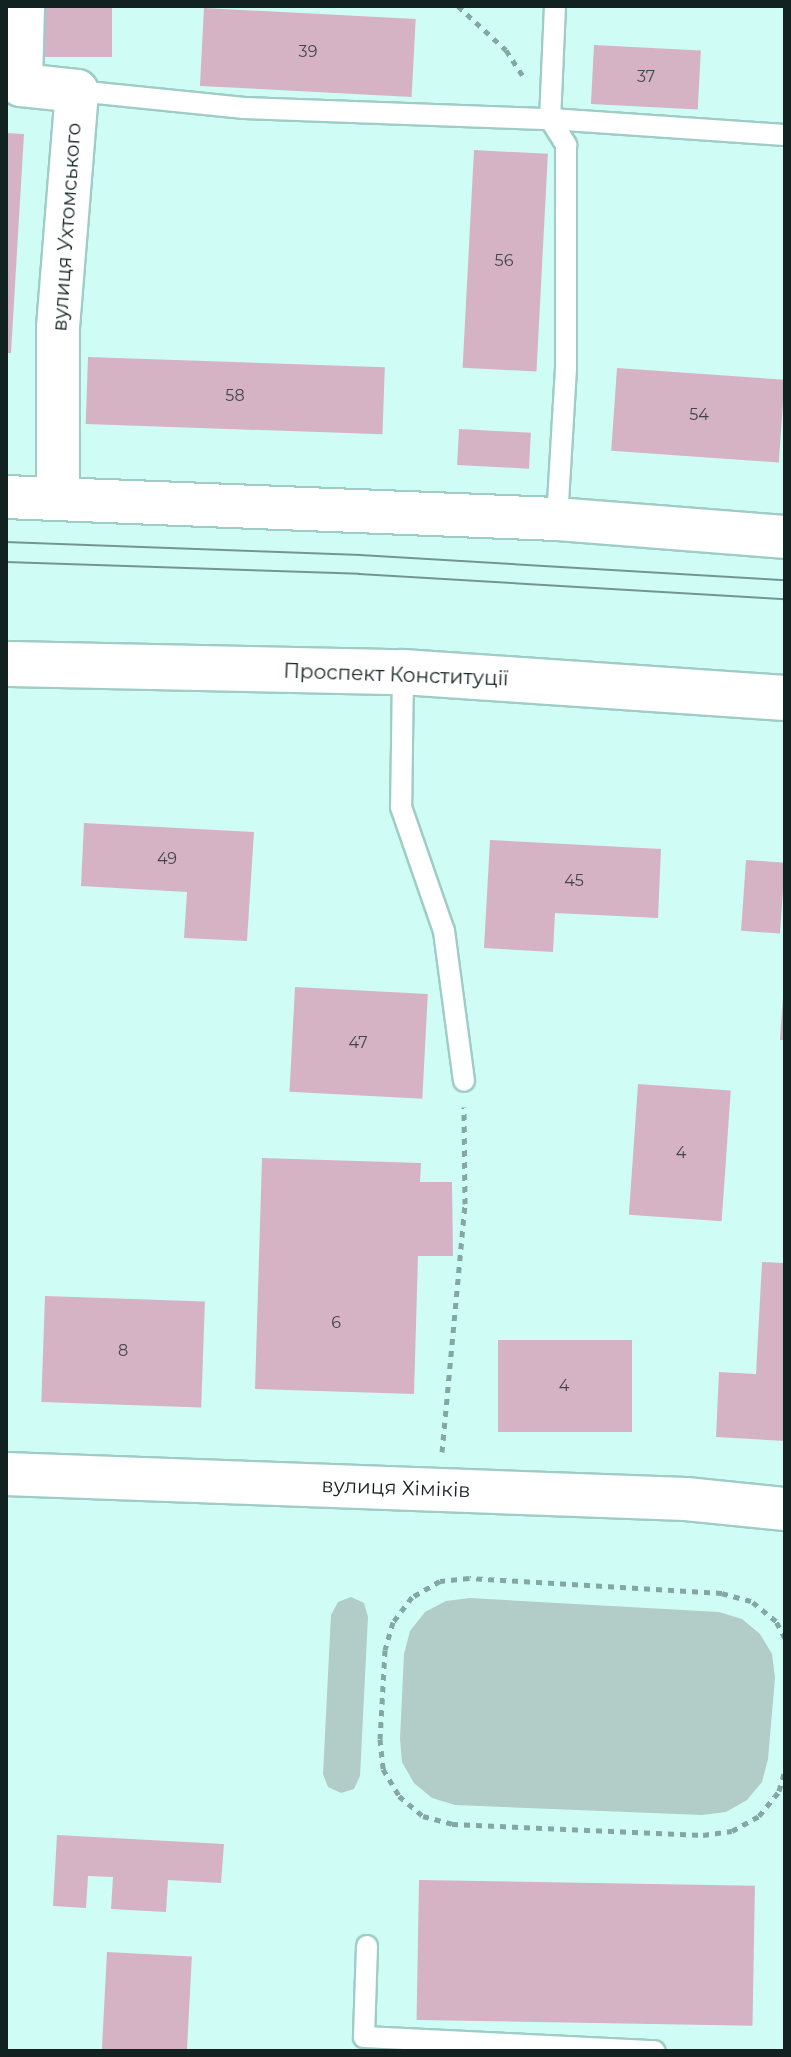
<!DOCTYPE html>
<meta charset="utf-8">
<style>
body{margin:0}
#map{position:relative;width:791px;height:2057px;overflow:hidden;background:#cffdf6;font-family:Montserrat,sans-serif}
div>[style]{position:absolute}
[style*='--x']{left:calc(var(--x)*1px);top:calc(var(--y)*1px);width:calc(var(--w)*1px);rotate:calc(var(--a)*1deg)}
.green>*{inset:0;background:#b2ccc8}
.building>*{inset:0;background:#d6b3c4;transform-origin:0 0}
.path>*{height:5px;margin-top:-2.5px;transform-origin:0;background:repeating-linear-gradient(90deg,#84a7a2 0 6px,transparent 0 12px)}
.roads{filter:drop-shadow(2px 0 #9fccc5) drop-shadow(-2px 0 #9fccc5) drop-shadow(0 2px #9fccc5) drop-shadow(0 -2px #9fccc5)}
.service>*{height:20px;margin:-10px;padding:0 10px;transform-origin:10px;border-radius:10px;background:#fff}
.minor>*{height:42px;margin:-21px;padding:0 21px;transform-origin:21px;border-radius:21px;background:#fff}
.tertiary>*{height:44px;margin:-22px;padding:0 22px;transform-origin:22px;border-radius:22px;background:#fff}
.tram>*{height:2px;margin:-1px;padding:0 1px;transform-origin:1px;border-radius:1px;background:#759591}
span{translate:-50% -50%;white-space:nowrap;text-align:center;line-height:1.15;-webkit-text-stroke:6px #fff;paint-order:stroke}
.number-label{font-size:16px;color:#424649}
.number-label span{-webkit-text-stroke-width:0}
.street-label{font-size:20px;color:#112220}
.frame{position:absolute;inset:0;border:8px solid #112220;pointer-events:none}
</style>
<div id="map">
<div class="green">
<div style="clip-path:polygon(351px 1597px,364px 1603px,368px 1617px,360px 1776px,354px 1789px,341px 1793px,328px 1787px,323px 1774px,331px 1615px,338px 1602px)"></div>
<div style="clip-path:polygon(470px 1598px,719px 1612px,742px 1619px,760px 1634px,772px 1654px,775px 1678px,768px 1759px,762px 1782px,747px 1800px,726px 1812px,702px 1815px,455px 1805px,432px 1798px,414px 1783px,402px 1762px,400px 1739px,404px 1654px,410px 1631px,425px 1612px,446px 1601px)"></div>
</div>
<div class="building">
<div style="left:35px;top:6px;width:77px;height:51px"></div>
<div style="left:204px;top:8px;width:212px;height:78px;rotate:3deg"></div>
<div style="left:594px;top:45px;width:107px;height:59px;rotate:3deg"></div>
<div style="clip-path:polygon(6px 133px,24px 134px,11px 353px,6px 353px)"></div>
<div style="left:474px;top:150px;width:74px;height:218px;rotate:3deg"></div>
<div style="left:88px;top:357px;width:297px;height:67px;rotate:2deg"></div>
<div style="left:617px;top:368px;width:168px;height:83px;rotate:4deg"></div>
<div style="left:459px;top:429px;width:72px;height:36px;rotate:3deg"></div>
<div style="clip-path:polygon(84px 823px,254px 832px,247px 941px,184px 938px,187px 892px,81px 886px)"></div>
<div style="clip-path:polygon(490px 840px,661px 849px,658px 918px,555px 913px,553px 952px,484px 948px)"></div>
<div style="left:746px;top:860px;width:39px;height:71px;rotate:4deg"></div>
<div style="left:295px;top:987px;width:133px;height:105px;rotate:3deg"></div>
<div style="clip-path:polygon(783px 997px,785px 997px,785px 1040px,780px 1040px)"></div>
<div style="left:638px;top:1084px;width:93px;height:131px;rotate:4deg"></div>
<div style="clip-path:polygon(262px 1158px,421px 1163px,420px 1182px,452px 1182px,453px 1256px,418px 1256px,414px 1394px,255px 1389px)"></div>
<div style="clip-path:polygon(762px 1262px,785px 1263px,785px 1441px,716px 1437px,719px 1372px,756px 1374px)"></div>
<div style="left:45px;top:1296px;width:160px;height:106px;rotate:2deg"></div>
<div style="left:498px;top:1340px;width:134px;height:92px"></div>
<div style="clip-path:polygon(57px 1835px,224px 1844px,221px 1883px,168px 1880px,166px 1912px,111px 1909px,113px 1877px,88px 1876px,86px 1908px,53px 1906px)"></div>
<div style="left:419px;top:1880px;width:336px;height:140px;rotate:1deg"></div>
<div style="left:107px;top:1952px;width:85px;height:99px;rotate:3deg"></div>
</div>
<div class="path">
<div style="--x:458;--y:6;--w:65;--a:42.5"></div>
<div style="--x:506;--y:50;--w:30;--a:57"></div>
<div style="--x:442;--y:1452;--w:249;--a:-84.7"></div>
<div style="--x:465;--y:1204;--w:97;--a:-90.6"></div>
<div style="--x:785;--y:1638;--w:19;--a:-118"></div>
<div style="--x:776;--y:1621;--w:32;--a:-141"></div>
<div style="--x:751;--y:1601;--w:30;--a:-165"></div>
<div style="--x:722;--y:1593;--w:253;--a:-176.6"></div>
<div style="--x:469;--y:1578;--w:29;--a:174"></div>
<div style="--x:440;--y:1581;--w:32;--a:150"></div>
<div style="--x:412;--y:1597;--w:31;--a:127"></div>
<div style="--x:393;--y:1622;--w:29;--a:106"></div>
<div style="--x:385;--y:1650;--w:89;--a:93.2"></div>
<div style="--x:380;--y:1739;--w:30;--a:84"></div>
<div style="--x:383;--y:1769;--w:31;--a:59"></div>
<div style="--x:399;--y:1796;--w:31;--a:40"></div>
<div style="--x:423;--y:1816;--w:30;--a:15"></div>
<div style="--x:452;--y:1824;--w:251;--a:2.5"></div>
<div style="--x:703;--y:1835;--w:29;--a:-8"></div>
<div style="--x:732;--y:1831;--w:31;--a:-29"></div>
<div style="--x:759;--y:1816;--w:32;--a:-51"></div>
<div style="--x:779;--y:1791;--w:22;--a:-74"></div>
</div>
<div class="roads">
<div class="service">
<div style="--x:555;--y:6;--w:113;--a:92.5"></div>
<div style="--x:550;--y:119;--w:31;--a:58"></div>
<div style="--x:566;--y:145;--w:223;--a:90"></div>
<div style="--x:566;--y:368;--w:151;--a:93.4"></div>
<div style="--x:77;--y:91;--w:168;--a:5.8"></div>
<div style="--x:244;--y:108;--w:306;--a:2.1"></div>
<div style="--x:550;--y:119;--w:236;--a:3.9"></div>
<div style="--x:403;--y:672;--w:135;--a:90.8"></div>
<div style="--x:401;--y:807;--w:131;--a:70.9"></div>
<div style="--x:444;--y:931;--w:151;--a:82.4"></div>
<div style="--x:367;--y:1946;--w:91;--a:91.9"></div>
<div style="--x:364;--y:2037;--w:291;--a:2.8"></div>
</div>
<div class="minor">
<div style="--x:23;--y:6;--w:79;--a:91.5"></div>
<div style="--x:21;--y:85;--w:56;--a:6.1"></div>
<div style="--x:77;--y:91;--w:238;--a:94.6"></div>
<div style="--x:58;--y:328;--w:169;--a:90"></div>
<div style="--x:6;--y:497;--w:551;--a:2.29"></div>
<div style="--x:557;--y:519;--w:229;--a:4.5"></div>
<div style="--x:6;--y:1474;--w:680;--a:2.11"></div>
<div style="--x:686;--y:1499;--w:100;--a:5.8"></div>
</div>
<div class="tertiary">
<div style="--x:6;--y:664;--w:397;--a:1.2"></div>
<div style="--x:403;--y:672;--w:383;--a:3.9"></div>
</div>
</div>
<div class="tram">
<div style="--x:6;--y:542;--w:354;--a:2.1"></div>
<div style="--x:360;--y:555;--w:426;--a:3.4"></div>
<div style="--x:6;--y:562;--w:353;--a:1.9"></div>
<div style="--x:359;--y:574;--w:427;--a:3.4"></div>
</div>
<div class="number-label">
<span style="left:308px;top:52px">39</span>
<span style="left:646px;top:77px">37</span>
<span style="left:504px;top:261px">56</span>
<span style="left:235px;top:396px">58</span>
<span style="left:699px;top:415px">54</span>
<span style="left:167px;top:859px">49</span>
<span style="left:574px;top:881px">45</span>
<span style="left:358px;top:1043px">47</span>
<span style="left:681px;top:1153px">4</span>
<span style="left:336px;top:1323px">6</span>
<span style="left:123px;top:1351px">8</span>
<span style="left:564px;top:1386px">4</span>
</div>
<div class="street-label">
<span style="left:67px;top:227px;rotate:-86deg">вулиця Ухтомського</span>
<span style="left:396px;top:675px;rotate:2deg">Проспект Конституції</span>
<span style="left:396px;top:1488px;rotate:2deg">вулиця Хіміків</span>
</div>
<div class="frame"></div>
</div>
